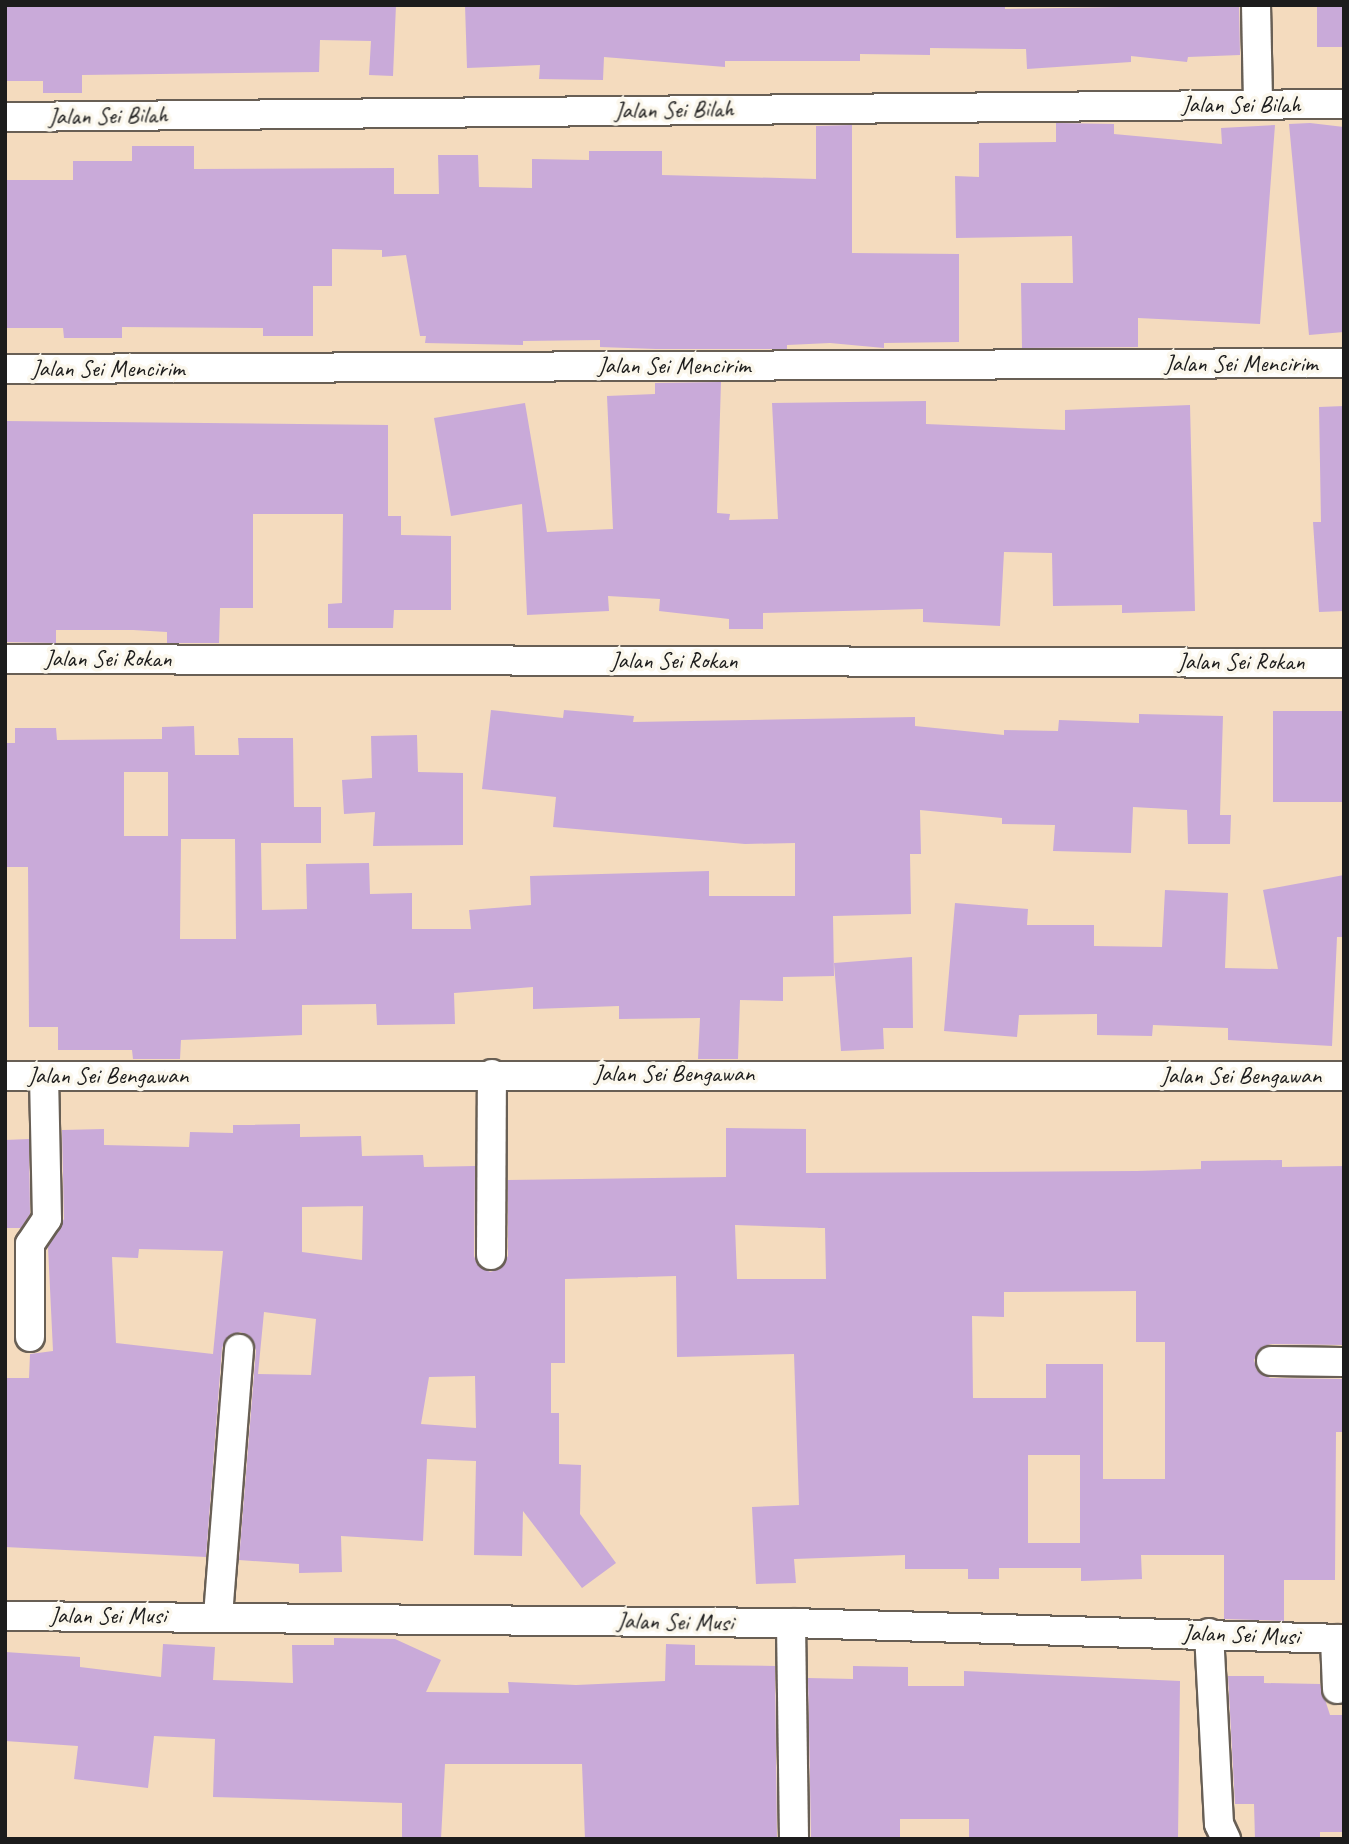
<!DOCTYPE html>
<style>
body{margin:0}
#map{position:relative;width:1349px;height:1844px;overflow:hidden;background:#f4dbbe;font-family:Caveat,sans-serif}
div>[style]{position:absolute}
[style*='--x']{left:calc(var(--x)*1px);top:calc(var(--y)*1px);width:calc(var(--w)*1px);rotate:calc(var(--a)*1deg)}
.building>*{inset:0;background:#c9aad9;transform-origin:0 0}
.roads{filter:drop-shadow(2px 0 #685f55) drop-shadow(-2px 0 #685f55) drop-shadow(0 2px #685f55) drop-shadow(0 -2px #685f55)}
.street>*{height:28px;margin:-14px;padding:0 14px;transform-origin:14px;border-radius:14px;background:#fff}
span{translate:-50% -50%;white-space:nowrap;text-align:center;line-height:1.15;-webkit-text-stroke:7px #fbf7ec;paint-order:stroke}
.street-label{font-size:24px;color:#1c1c1c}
.frame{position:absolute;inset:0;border:7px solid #1c1c1c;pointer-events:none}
</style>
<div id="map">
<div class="building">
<div style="clip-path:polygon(5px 5px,396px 5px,393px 76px,369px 75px,371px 41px,320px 40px,319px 72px,82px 75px,82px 93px,43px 93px,43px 81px,5px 81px)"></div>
<div style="clip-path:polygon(465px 5px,1005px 5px,1005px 9px,1239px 5px,1240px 55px,1188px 57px,1187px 62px,1131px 56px,1131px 62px,1027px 69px,1026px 49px,930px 48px,930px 55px,860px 54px,860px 61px,725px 61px,725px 67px,604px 57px,603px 80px,539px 79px,540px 65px,467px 68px)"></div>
<div style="left:1317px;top:5px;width:27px;height:42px"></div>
<div style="clip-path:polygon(1056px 123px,1114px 124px,1114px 134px,1222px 144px,1221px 128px,1275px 125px,1260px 324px,1138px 318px,1138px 347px,1022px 348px,1021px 283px,1073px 283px,1072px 236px,956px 238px,955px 176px,979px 177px,979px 143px,1056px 142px)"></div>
<div style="clip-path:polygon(1310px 123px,1344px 127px,1344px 332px,1309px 335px,1289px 124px)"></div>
<div style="clip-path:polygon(852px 125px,852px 253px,959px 254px,959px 342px,884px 343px,884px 348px,830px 343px,787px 345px,787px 349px,656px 349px,600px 347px,600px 340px,523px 341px,523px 345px,425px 343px,426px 336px,420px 336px,406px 255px,382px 257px,382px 250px,332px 249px,332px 286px,313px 286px,313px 336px,263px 336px,263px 328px,122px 327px,122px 338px,64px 338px,63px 328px,5px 328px,5px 180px,73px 180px,73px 161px,132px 161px,132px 146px,194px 146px,194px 169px,394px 168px,394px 194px,439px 194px,438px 155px,478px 155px,479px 187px,532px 188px,532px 159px,589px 160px,589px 151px,662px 151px,662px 175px,816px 179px,816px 126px)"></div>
<div style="clip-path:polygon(721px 382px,717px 513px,730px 514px,729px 520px,778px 519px,772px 403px,926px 401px,926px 424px,1065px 430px,1065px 410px,1190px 405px,1195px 611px,1122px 613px,1122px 605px,1053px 606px,1052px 553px,1004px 552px,1000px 626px,923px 622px,923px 609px,763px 613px,763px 629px,729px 629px,729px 619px,659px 611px,660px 599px,608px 596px,609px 611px,527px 615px,522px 504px,451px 516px,434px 418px,525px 403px,547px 532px,613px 529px,607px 396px,655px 394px,655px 383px)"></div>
<div style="clip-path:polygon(1344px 406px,1344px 611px,1319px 612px,1313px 522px,1321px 522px,1319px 407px)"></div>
<div style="clip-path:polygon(5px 421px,388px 425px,388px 516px,401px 516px,401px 535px,451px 536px,451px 610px,394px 610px,393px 628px,328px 628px,328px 604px,342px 603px,343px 514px,253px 514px,253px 608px,220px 608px,219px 643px,167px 643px,167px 632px,133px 630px,56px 630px,56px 643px,5px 642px)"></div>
<div style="clip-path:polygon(evenodd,491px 710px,563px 718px,564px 710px,634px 716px,633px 722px,915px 717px,915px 726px,1004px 735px,1004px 730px,1058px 731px,1059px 720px,1139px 723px,1139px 714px,1223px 716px,1220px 815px,1231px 815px,1230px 844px,1188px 844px,1187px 810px,1133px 807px,1131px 853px,1053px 851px,1055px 825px,1002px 824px,1002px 818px,920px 810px,921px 854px,910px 854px,911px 914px,833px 916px,834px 976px,783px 977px,783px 1001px,740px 1000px,738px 1059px,698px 1059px,700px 1018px,619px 1019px,619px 1006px,533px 1009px,533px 987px,454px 993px,455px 1024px,377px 1025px,376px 1004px,302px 1005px,302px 1035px,181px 1040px,180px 1059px,133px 1059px,132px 1050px,58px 1050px,58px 1027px,29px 1027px,28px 867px,5px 867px,5px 743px,15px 743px,15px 728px,56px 728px,57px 740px,162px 739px,162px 727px,194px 726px,195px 755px,239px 755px,238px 738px,293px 738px,294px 807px,321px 807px,321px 843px,261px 843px,262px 910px,307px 909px,306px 864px,369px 863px,370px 894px,412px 893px,412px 929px,471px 929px,469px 910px,531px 905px,530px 876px,709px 871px,709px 896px,795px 896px,795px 843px,745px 844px,553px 827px,556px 797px,482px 789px,491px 710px,124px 772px,168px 772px,168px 836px,124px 836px,124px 772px,491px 710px,181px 839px,235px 839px,236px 939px,180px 939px,181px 839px)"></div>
<div style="left:1344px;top:711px;width:91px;height:71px;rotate:90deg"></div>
<div style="clip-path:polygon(417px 735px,418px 772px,463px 773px,463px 845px,373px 846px,375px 812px,344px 814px,342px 780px,372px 778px,371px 736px)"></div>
<div style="clip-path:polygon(1344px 875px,1344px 937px,1337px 937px,1332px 1046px,1228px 1040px,1228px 1028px,1153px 1025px,1152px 1036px,1097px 1035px,1097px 1014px,1019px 1015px,1017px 1037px,944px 1031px,955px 903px,1028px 909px,1027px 925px,1094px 925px,1094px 946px,1162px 947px,1165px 890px,1228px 893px,1225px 968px,1278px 969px,1263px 890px)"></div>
<div style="clip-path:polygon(912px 957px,913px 1028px,883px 1028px,884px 1049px,841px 1051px,834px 963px)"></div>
<div style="clip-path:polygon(evenodd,300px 1124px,300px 1137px,361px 1136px,362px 1156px,423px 1155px,424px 1167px,475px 1166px,474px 1256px,477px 1264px,490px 1272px,500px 1269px,508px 1256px,508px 1180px,726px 1177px,726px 1128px,806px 1129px,806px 1173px,1137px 1171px,1201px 1169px,1201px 1161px,1282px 1160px,1282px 1167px,1344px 1166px,1344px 1345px,1271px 1344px,1262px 1347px,1254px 1360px,1257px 1370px,1270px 1378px,1344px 1379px,1343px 1432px,1336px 1432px,1335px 1580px,1284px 1580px,1284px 1621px,1224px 1619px,1224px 1555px,1141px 1555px,1142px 1579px,1081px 1581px,1081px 1568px,999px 1568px,999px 1579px,968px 1579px,968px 1569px,905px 1569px,905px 1555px,794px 1559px,796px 1583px,756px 1584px,752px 1507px,799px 1505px,794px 1354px,677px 1357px,676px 1276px,565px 1279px,565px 1363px,551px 1363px,551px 1413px,559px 1413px,559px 1464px,581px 1465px,580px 1514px,616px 1563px,582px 1588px,523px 1511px,522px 1556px,474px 1555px,476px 1461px,427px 1459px,423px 1541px,341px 1536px,342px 1572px,299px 1573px,299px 1564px,239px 1560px,256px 1350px,249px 1336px,240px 1332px,226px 1339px,222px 1348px,206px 1557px,5px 1547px,5px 1378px,29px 1378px,30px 1354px,53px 1351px,48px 1247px,64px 1219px,62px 1130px,104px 1129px,104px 1145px,189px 1147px,190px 1132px,233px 1133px,233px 1125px,300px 1124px,363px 1206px,362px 1260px,302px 1252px,302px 1207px,363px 1206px,300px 1124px,735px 1225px,825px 1228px,826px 1279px,737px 1279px,735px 1225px,300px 1124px,139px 1249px,223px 1251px,213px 1354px,116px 1343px,112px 1257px,138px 1258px,139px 1249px,300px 1124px,1136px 1291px,1136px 1342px,1165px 1342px,1165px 1479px,1103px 1479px,1103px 1364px,1046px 1364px,1046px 1398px,973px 1398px,972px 1316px,1004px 1317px,1004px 1292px,1136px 1291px,300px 1124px,264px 1312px,316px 1319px,311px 1375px,258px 1374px,264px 1312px,300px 1124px,475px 1376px,476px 1428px,421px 1424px,429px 1377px,475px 1376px,300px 1124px,1028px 1455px,1080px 1455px,1080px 1543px,1028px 1543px,1028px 1455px)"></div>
<div style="clip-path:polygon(29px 1139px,30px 1214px,21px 1228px,5px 1228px,5px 1140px)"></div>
<div style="clip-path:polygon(334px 1638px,395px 1639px,441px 1660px,426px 1692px,509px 1693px,508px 1682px,576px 1685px,665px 1681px,666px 1644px,695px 1645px,695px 1665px,775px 1666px,777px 1839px,585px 1839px,582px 1764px,445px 1764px,441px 1839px,402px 1839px,402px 1803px,213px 1797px,215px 1739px,154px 1736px,148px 1788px,74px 1779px,78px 1746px,5px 1741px,5px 1652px,80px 1657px,80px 1667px,161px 1677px,163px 1644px,215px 1647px,213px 1680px,293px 1683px,292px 1645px,334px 1645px)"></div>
<div style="clip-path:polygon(853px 1666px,908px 1667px,908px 1686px,964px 1686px,964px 1671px,1180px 1681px,1178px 1839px,969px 1839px,969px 1819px,900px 1819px,900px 1839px,811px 1837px,808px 1678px,853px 1679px)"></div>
<div style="clip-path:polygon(1228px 1676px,1264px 1676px,1264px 1683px,1320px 1684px,1330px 1715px,1344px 1715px,1344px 1832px,1320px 1832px,1320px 1839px,1255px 1839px,1254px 1804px,1235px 1804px)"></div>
</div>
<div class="roads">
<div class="street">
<div style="--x:1256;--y:5;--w:99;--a:88.8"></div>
<div style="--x:5;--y:117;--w:1339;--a:-0.56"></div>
<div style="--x:5;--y:369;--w:1339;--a:-0.26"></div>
<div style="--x:5;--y:659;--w:1339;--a:0.17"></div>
<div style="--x:5;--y:1076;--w:1339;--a:0"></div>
<div style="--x:491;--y:1255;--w:181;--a:-89.7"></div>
<div style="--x:30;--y:1337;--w:93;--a:-90"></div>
<div style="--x:30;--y:1244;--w:30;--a:-56"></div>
<div style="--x:47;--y:1219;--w:143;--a:-91.2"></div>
<div style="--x:1271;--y:1361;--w:73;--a:0.8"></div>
<div style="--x:5;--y:1616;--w:786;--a:0.51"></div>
<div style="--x:791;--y:1623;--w:553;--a:1.66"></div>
<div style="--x:218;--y:1616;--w:268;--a:-85.5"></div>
<div style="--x:791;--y:1623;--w:216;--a:89.2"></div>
<div style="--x:1209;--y:1633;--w:191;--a:87"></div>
<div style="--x:1219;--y:1824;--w:17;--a:65"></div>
<div style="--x:1335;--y:1639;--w:50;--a:87.7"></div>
</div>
</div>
<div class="street-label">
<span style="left:1241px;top:105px">Jalan Sei Bilah</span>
<span style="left:674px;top:110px;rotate:-1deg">Jalan Sei Bilah</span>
<span style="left:108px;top:116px;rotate:-1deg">Jalan Sei Bilah</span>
<span style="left:1241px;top:364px">Jalan Sei Mencirim</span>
<span style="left:674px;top:366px">Jalan Sei Mencirim</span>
<span style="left:108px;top:369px">Jalan Sei Mencirim</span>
<span style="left:108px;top:659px">Jalan Sei Rokan</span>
<span style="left:674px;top:661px">Jalan Sei Rokan</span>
<span style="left:1241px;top:662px">Jalan Sei Rokan</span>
<span style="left:674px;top:1074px">Jalan Sei Bengawan</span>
<span style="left:108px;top:1076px">Jalan Sei Bengawan</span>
<span style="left:1241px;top:1076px">Jalan Sei Bengawan</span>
<span style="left:108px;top:1616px">Jalan Sei Musi</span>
<span style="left:675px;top:1622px;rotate:1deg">Jalan Sei Musi</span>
<span style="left:1241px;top:1635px;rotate:2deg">Jalan Sei Musi</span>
</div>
<div class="frame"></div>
</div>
